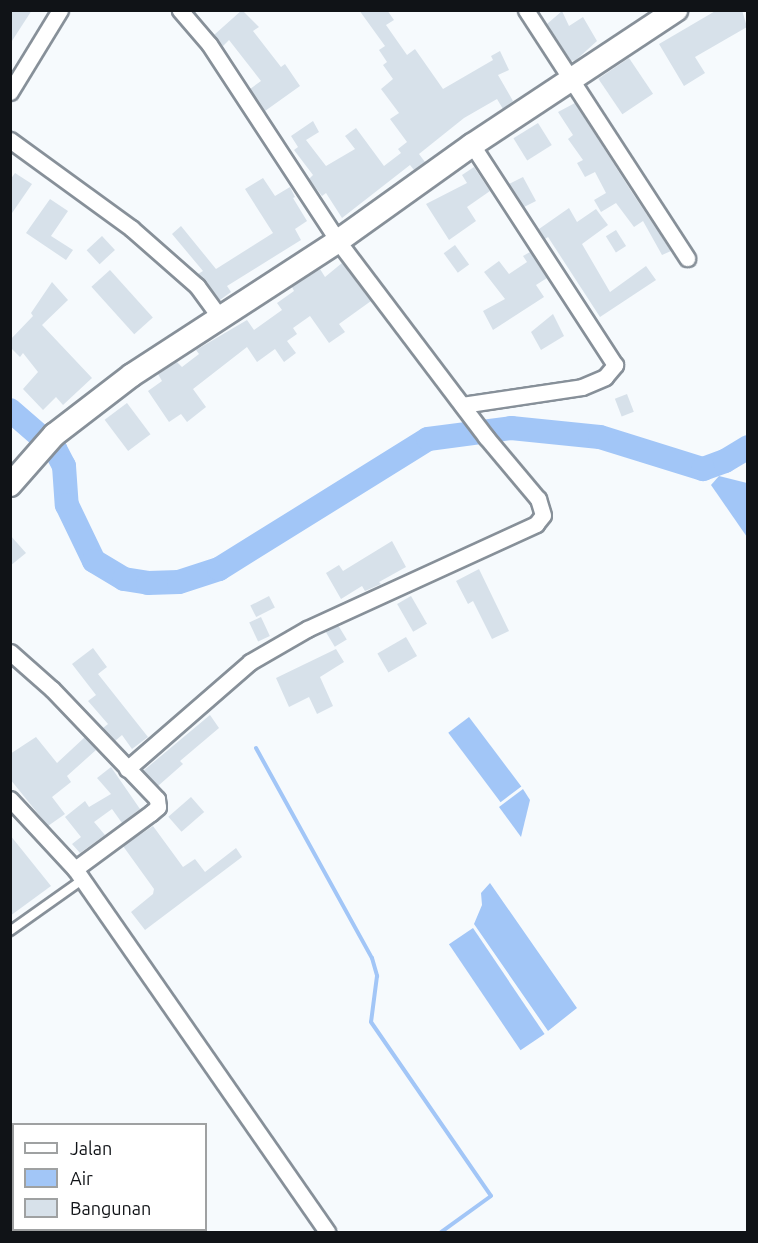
<!DOCTYPE html>
<style>
body{margin:0}
#map{position:relative;width:758px;height:1243px;overflow:hidden;background:#f6fafd;font-family:Ubuntu,sans-serif}
div>[style]{position:absolute}
[style*='--x']{left:calc(var(--x)*1px);top:calc(var(--y)*1px);width:calc(var(--w)*1px);rotate:calc(var(--a)*1deg)}
.water>*{inset:0;background:#a2c6f7;transform-origin:0 0}
.stream>*{height:4px;margin:-2px;padding:0 2px;transform-origin:2px;border-radius:2px;background:#a2c6f7}
.river>*{height:24px;margin:-12px;padding:0 12px;transform-origin:12px;border-radius:12px;background:#a2c6f7}
.building>*{inset:0;background:#d7e1ea;transform-origin:0 0}
.roads{filter:drop-shadow(2px 0 #879099) drop-shadow(-2px 0 #879099) drop-shadow(0 2px #879099) drop-shadow(0 -2px #879099)}
.lane>*{height:8px;margin:-4px;padding:0 4px;transform-origin:4px;border-radius:4px;background:#fff}
.street>*{height:15px;margin:-7.5px;padding:0 7.5px;transform-origin:7.5px;border-radius:7.5px;background:#fff}
.secondary>*{height:22px;margin:-11px;padding:0 11px;transform-origin:11px;border-radius:11px;background:#fff}
span{translate:-50% -50%;white-space:nowrap;text-align:center;line-height:1.15;-webkit-text-stroke:4.5px #fff;paint-order:stroke}
.frame{position:absolute;inset:0;border:12px solid #101317;pointer-events:none}
.legend{position:absolute;left:12px;top:1123px;width:195px;height:108px;box-sizing:border-box;background:#fff;border:2px solid #9fa1a2;margin:0;padding:8px 10px;list-style:none;font-size:18px;color:#101317}
.legend li{display:flex;align-items:center;gap:12px;height:30px}
.legend b{width:30px;border:2px solid #9fa1a2}
</style>
<div id="map">
<div class="water">
<div style="clip-path:polygon(719px 476px,747px 483px,747px 537px,711px 485px)"></div>
<div style="left:469px;top:717px;width:87px;height:26px;rotate:53deg"></div>
<div style="clip-path:polygon(523px 789px,530px 800px,521px 837px,499px 807px)"></div>
<div style="clip-path:polygon(490px 883px,577px 1008px,548px 1031px,474px 924px,482px 905px,481px 893px)"></div>
<div style="left:473px;top:928px;width:128px;height:29px;rotate:56deg"></div>
</div>
<div class="stream">
<div style="--x:256;--y:748;--w:240;--a:61.1"></div>
<div style="--x:372;--y:958;--w:19;--a:74"></div>
<div style="--x:377;--y:976;--w:46;--a:97.4"></div>
<div style="--x:371;--y:1022;--w:211;--a:55.4"></div>
<div style="--x:491;--y:1196;--w:62;--a:144.2"></div>
</div>
<div class="river">
<div style="--x:10;--y:410;--w:60;--a:40.9"></div>
<div style="--x:55;--y:449;--w:19;--a:62"></div>
<div style="--x:64;--y:466;--w:39;--a:86"></div>
<div style="--x:67;--y:505;--w:62;--a:64.3"></div>
<div style="--x:94;--y:561;--w:35;--a:31"></div>
<div style="--x:124;--y:579;--w:24;--a:9"></div>
<div style="--x:148;--y:583;--w:31;--a:-2"></div>
<div style="--x:179;--y:582;--w:42;--a:-18"></div>
<div style="--x:219;--y:569;--w:246;--a:-31.9"></div>
<div style="--x:428;--y:439;--w:84;--a:-7.5"></div>
<div style="--x:511;--y:428;--w:89;--a:5.8"></div>
<div style="--x:600;--y:437;--w:108;--a:17.3"></div>
<div style="--x:703;--y:469;--w:23;--a:-20"></div>
<div style="--x:725;--y:461;--w:27;--a:-31"></div>
</div>
<div class="building">
<div style="clip-path:polygon(10px 10px,32px 10px,10px 44px)"></div>
<div style="clip-path:polygon(242px 10px,259px 27px,253px 31px,281px 67px,285px 64px,300px 86px,265px 111px,250px 89px,261px 81px,229px 40px,223px 46px,214px 35px)"></div>
<div style="clip-path:polygon(359px 10px,387px 10px,394px 20px,386px 25px,407px 55px,415px 49px,443px 89px,493px 60px,491px 56px,500px 51px,509px 70px,498px 75px,513px 101px,503px 109px,497px 99px,464px 118px,419px 154px,425px 162px,414px 170px,410px 165px,342px 218px,326px 193px,322px 196px,309px 179px,313px 175px,294px 150px,298px 147px,291px 136px,313px 121px,319px 132px,306px 140px,326px 166px,355px 149px,345px 136px,356px 128px,384px 166px,401px 153px,398px 149px,407px 142px,390px 119px,399px 113px,381px 89px,393px 79px,383px 65px,387px 62px,379px 50px,385px 46px)"></div>
<div style="clip-path:polygon(717px 10px,742px 10px,747px 27px,695px 57px,705px 73px,684px 86px,659px 44px)"></div>
<div style="clip-path:polygon(562px 11px,569px 26px,583px 17px,597px 41px,576px 60px,571px 61px,547px 24px)"></div>
<div style="left:629px;top:58px;width:43px;height:37px;rotate:56deg"></div>
<div style="clip-path:polygon(575px 103px,631px 191px,671px 251px,662px 255px,643px 221px,634px 227px,616px 203px,601px 212px,594px 200px,606px 193px,595px 172px,585px 177px,577px 163px,583px 160px,568px 139px,573px 135px,558px 112px)"></div>
<div style="left:538px;top:123px;width:26px;height:29px;rotate:58deg"></div>
<div style="clip-path:polygon(474px 167px,490px 191px,467px 207px,476px 221px,449px 240px,426px 204px,467px 183px,462px 175px)"></div>
<div style="clip-path:polygon(15px 173px,32px 184px,10px 216px,10px 180px)"></div>
<div style="clip-path:polygon(523px 177px,536px 201px,524px 207px,509px 184px)"></div>
<div style="clip-path:polygon(263px 178px,275px 196px,290px 187px,295px 197px,293px 198px,307px 221px,295px 229px,301px 240px,227px 286px,231px 292px,220px 300px,198px 274px,203px 271px,172px 234px,181px 226px,216px 269px,273px 233px,245px 189px)"></div>
<div style="clip-path:polygon(50px 199px,68px 211px,51px 236px,73px 250px,66px 260px,26px 233px)"></div>
<div style="clip-path:polygon(569px 208px,577px 222px,596px 209px,608px 225px,582px 244px,610px 292px,646px 266px,656px 280px,600px 317px,548px 237px,545px 239px,539px 229px)"></div>
<div style="left:616px;top:230px;width:19px;height:12px;rotate:58deg"></div>
<div style="left:102px;top:236px;width:19px;height:21px;rotate:47deg"></div>
<div style="left:455px;top:245px;width:24px;height:14px;rotate:54deg"></div>
<div style="clip-path:polygon(530px 252px,547px 278px,536px 285px,544px 297px,493px 330px,483px 311px,505px 299px,484px 272px,499px 261px,509px 274px,527px 262px,523px 256px)"></div>
<div style="clip-path:polygon(342px 263px,371px 301px,339px 324px,345px 332px,329px 343px,310px 316px,293px 328px,297px 334px,287px 341px,296px 353px,284px 362px,275px 349px,257px 362px,247px 347px,193px 389px,206px 407px,187px 422px,181px 414px,169px 422px,148px 391px,162px 381px,158px 374px,177px 362px,182px 367px,199px 354px,196px 350px,247px 320px,254px 330px,282px 310px,277px 303px,294px 291px,292px 287px,320px 269px,325px 277px)"></div>
<div style="left:110px;top:270px;width:64px;height:25px;rotate:48deg"></div>
<div style="clip-path:polygon(52px 282px,68px 300px,42px 325px,92px 378px,63px 405px,56px 397px,43px 410px,23px 389px,38px 372px,23px 353px,20px 357px,10px 347px,10px 340px,33px 316px,31px 313px)"></div>
<div style="clip-path:polygon(553px 314px,564px 336px,541px 350px,531px 332px)"></div>
<div style="left:627px;top:394px;width:19px;height:13px;rotate:69deg"></div>
<div style="left:127px;top:403px;width:39px;height:28px;rotate:53deg"></div>
<div style="clip-path:polygon(10px 535px,26px 553px,10px 566px)"></div>
<div style="clip-path:polygon(392px 541px,406px 567px,379px 582px,381px 584px,365px 591px,362px 586px,341px 599px,326px 573px,339px 565px,343px 571px)"></div>
<div style="clip-path:polygon(479px 569px,509px 631px,492px 639px,473px 601px,468px 604px,456px 581px)"></div>
<div style="left:269px;top:596px;width:13px;height:21px;rotate:63deg"></div>
<div style="left:411px;top:596px;width:32px;height:16px;rotate:60deg"></div>
<div style="left:261px;top:617px;width:21px;height:13px;rotate:65deg"></div>
<div style="left:338px;top:625px;width:17px;height:14px;rotate:59deg"></div>
<div style="left:406px;top:637px;width:22px;height:33px;rotate:60deg"></div>
<div style="clip-path:polygon(93px 648px,107px 667px,98px 674px,148px 737px,132px 749px,122px 735px,115px 741px,103px 728px,108px 724px,88px 701px,96px 695px,72px 664px)"></div>
<div style="clip-path:polygon(336px 649px,344px 662px,320px 677px,333px 706px,317px 714px,309px 697px,289px 707px,276px 678px)"></div>
<div style="clip-path:polygon(210px 715px,219px 728px,180px 761px,183px 764px,158px 786px,143px 771px)"></div>
<div style="clip-path:polygon(36px 737px,57px 763px,85px 737px,96px 750px,67px 776px,71px 782px,52px 797px,65px 814px,48px 826px,10px 779px,10px 754px)"></div>
<div style="clip-path:polygon(111px 767px,140px 809px,122px 823px,112px 809px,94px 822px,105px 835px,80px 853px,72px 844px,81px 837px,65px 817px,85px 801px,89px 807px,111px 794px,97px 778px)"></div>
<div style="left:191px;top:797px;width:20px;height:30px;rotate:49deg"></div>
<div style="clip-path:polygon(153px 826px,183px 867px,195px 859px,205px 872px,236px 848px,242px 857px,145px 930px,131px 912px,153px 894px,154px 889px,123px 846px)"></div>
<div style="clip-path:polygon(10px 835px,51px 886px,10px 916px)"></div>
</div>
<div class="roads">
<div class="lane">
<div style="--x:10;--y:931;--w:88;--a:-35.3"></div>
</div>
<div class="street">
<div style="--x:526;--y:10;--w:296;--a:57"></div>
<div style="--x:10;--y:92;--w:96;--a:-58.6"></div>
<div style="--x:10;--y:140;--w:150;--a:36"></div>
<div style="--x:131;--y:228;--w:88;--a:41.3"></div>
<div style="--x:197;--y:286;--w:41;--a:54"></div>
<div style="--x:462;--y:405;--w:121;--a:-8.5"></div>
<div style="--x:582;--y:387;--w:25;--a:-23"></div>
<div style="--x:605;--y:377;--w:16;--a:-50"></div>
<div style="--x:615;--y:365;--w:262;--a:-123"></div>
<div style="--x:10;--y:652;--w:56;--a:41.4"></div>
<div style="--x:52;--y:689;--w:152;--a:46.3"></div>
<div style="--x:157;--y:799;--w:8;--a:83"></div>
<div style="--x:158;--y:807;--w:9;--a:139"></div>
<div style="--x:151;--y:813;--w:94;--a:143.6"></div>
<div style="--x:127;--y:769;--w:163;--a:-41"></div>
<div style="--x:250;--y:662;--w:66;--a:-30.1"></div>
<div style="--x:307;--y:629;--w:252;--a:-24.6"></div>
<div style="--x:536;--y:524;--w:11;--a:-52"></div>
<div style="--x:543;--y:515;--w:17;--a:-107"></div>
<div style="--x:538;--y:499;--w:81;--a:-130"></div>
<div style="--x:486;--y:437;--w:246;--a:-127.1"></div>
<div style="--x:338;--y:241;--w:235;--a:-123.2"></div>
<div style="--x:209;--y:44;--w:45;--a:-130.5"></div>
<div style="--x:10;--y:799;--w:96;--a:47.1"></div>
<div style="--x:75;--y:869;--w:442;--a:55.2"></div>
</div>
<div class="secondary">
<div style="--x:10;--y:485;--w:67;--a:-48.7"></div>
<div style="--x:54;--y:435;--w:98;--a:-37.6"></div>
<div style="--x:132;--y:375;--w:246;--a:-33"></div>
<div style="--x:338;--y:241;--w:165;--a:-35.6"></div>
<div style="--x:472;--y:145;--w:245;--a:-33.5"></div>
</div>
</div>
<div class="frame"></div>
<ul class="legend">
<li><b style="height:8px;background:#fff"></b>Jalan</li>
<li><b style="height:16px;background:#a2c6f7"></b>Air</li>
<li><b style="height:16px;background:#d7e1ea"></b>Bangunan</li>
</ul>
</div>
